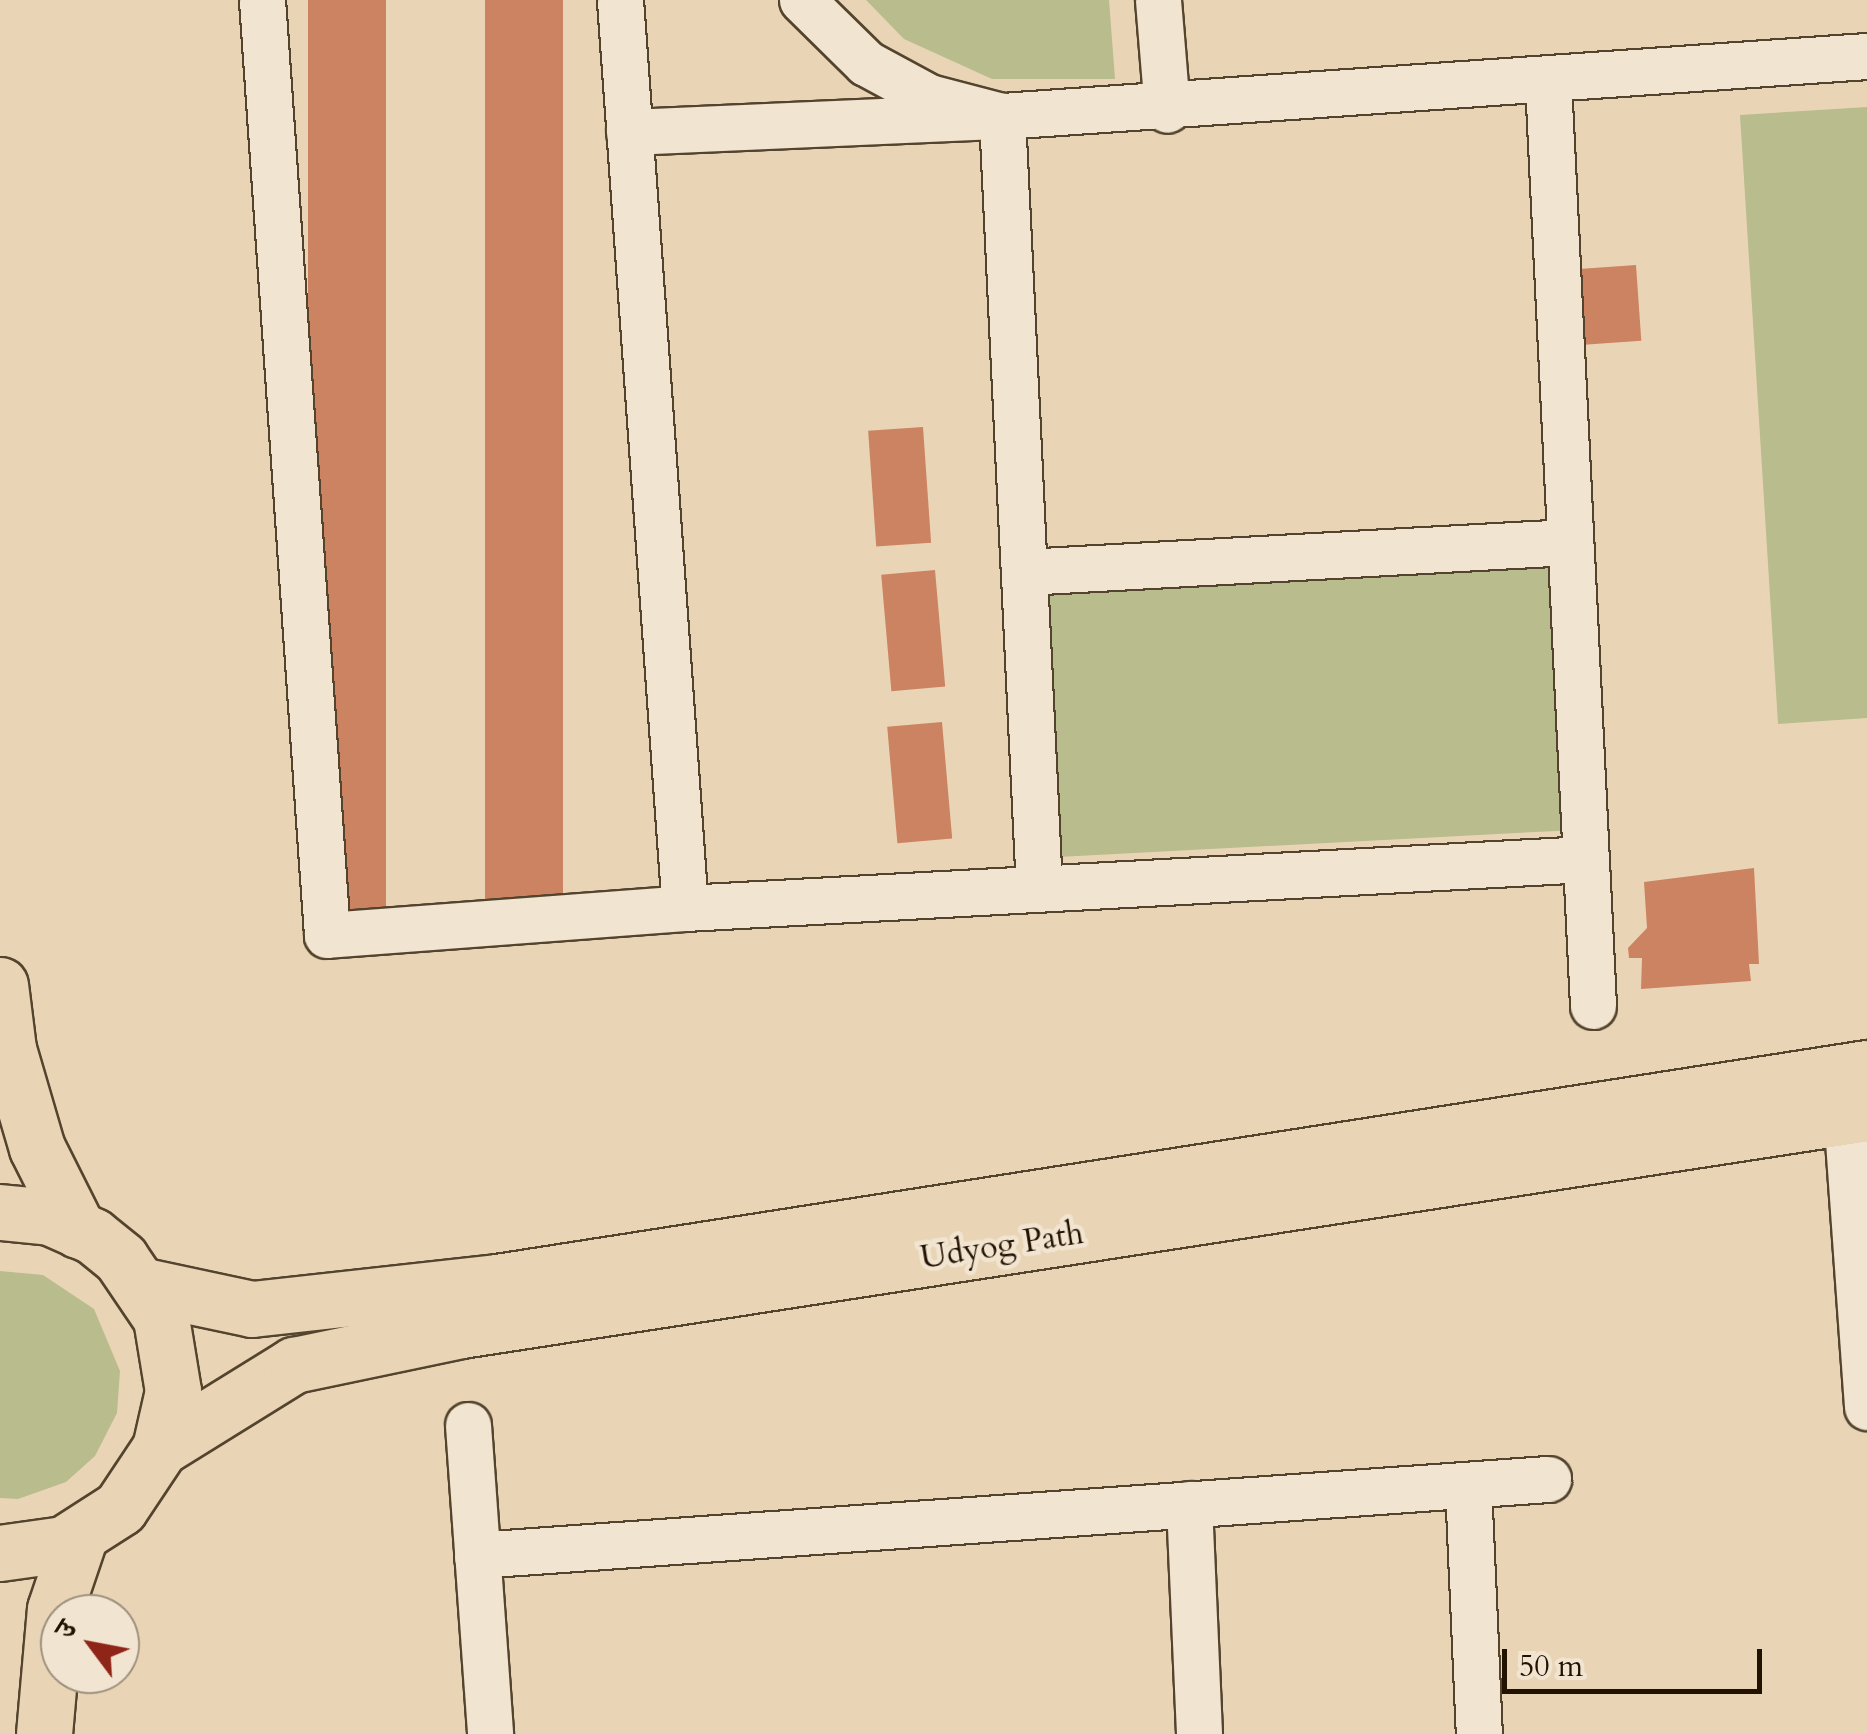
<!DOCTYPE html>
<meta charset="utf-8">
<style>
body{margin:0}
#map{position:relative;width:1867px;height:1734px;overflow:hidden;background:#e9d5b6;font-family:Cardo,"Noto Serif Devanagari",serif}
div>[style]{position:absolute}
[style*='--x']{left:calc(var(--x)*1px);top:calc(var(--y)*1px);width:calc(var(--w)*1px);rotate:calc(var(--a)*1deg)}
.green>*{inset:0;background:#b9bc8c;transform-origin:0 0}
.building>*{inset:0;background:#cc8362;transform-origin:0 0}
.roads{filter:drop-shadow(2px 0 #54442e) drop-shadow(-2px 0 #54442e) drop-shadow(0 2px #54442e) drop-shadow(0 -2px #54442e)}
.minor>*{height:45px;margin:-22.5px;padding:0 22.5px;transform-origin:22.5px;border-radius:22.5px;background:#f1e4d0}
.major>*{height:55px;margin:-27.5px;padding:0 27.5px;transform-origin:27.5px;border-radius:27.5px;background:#e9d5b6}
span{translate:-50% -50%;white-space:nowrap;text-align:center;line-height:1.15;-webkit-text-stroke:9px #f1e4d0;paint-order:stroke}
.street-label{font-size:32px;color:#221300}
.north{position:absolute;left:40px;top:1594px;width:100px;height:100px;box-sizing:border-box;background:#f1e4d0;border:2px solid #9e907d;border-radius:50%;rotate:302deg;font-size:28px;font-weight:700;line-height:40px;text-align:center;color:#221300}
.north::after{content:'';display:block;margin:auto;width:35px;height:45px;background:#8f2418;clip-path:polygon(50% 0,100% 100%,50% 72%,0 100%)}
.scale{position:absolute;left:1502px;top:1649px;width:260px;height:45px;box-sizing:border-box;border:5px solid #221300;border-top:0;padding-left:12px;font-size:30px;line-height:35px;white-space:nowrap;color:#221300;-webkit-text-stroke:8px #f1e4d0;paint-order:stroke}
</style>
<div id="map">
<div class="green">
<div style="clip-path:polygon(866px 0,1109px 0,1115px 79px,992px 79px,904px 39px)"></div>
<div style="clip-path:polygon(1867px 107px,1867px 718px,1778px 724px,1740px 115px)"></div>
<div style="left:1548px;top:566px;width:265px;height:509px;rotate:87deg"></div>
<div style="clip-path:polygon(0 1271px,43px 1275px,94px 1309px,120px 1371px,117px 1413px,95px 1456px,66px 1482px,18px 1499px,0 1498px)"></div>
</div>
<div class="building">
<div style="left:308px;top:0;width:78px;height:911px"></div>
<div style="left:485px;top:0;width:78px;height:901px"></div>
<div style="left:1636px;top:265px;width:76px;height:61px;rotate:86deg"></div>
<div style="left:923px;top:427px;width:116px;height:55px;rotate:86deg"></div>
<div style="left:935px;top:570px;width:117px;height:54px;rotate:85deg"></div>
<div style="left:942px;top:722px;width:117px;height:55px;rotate:85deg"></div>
<div style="clip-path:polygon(1754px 868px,1759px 964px,1749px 964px,1751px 981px,1641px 989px,1642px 958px,1629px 958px,1628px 948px,1647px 928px,1644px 882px)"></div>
</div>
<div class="roads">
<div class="minor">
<div style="--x:262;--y:0;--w:937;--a:86.02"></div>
<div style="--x:327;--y:935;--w:359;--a:-4.3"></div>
<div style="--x:685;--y:908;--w:902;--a:-3.11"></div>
<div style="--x:620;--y:0;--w:910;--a:85.91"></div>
<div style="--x:802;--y:0;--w:90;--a:44.5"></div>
<div style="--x:866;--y:63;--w:72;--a:28.4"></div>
<div style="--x:929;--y:97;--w:75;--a:14.6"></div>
<div style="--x:1002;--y:116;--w:867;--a:-3.97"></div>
<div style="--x:1158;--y:0;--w:110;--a:85.3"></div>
<div style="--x:1548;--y:82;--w:925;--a:87.21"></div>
<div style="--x:629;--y:132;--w:373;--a:-2.5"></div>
<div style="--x:1002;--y:116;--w:773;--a:87.26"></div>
<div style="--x:1024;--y:572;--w:546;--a:-3.15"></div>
<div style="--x:1844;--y:1085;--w:323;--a:85.9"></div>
<div style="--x:468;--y:1425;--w:310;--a:85.9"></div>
<div style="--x:1468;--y:1485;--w:249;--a:87.5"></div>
<div style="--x:1189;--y:1504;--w:230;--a:87.5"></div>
<div style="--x:477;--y:1555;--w:1074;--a:-4.06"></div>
</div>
<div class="major">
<div style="--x:0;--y:985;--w:64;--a:82.9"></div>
<div style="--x:8;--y:1049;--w:103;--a:73.7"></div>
<div style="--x:37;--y:1148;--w:92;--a:63.4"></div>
<div style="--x:0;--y:1212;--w:50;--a:5.7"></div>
<div style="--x:50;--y:1217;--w:47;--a:23.8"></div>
<div style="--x:93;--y:1236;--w:36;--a:39"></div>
<div style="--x:121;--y:1259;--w:71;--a:55.9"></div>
<div style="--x:161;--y:1318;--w:74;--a:80.7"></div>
<div style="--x:173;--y:1391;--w:58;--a:102.8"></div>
<div style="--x:160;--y:1448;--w:72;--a:123.7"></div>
<div style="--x:120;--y:1508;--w:67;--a:147.3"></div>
<div style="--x:64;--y:1544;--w:65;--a:172"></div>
<div style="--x:144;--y:1286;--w:110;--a:12"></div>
<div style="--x:252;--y:1309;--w:246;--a:-6.3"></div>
<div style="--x:497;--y:1282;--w:1387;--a:-8.88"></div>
<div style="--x:160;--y:1448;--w:158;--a:-31.8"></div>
<div style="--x:294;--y:1365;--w:171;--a:-11.8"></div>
<div style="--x:461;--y:1330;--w:1423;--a:-8.77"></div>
<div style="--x:44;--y:1734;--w:125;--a:-85"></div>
<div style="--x:55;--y:1609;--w:75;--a:-71.3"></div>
</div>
</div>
<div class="street-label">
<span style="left:1002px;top:1246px;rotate:-9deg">Udyog Path</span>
</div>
<div class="north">उ</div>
<div class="scale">50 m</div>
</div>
